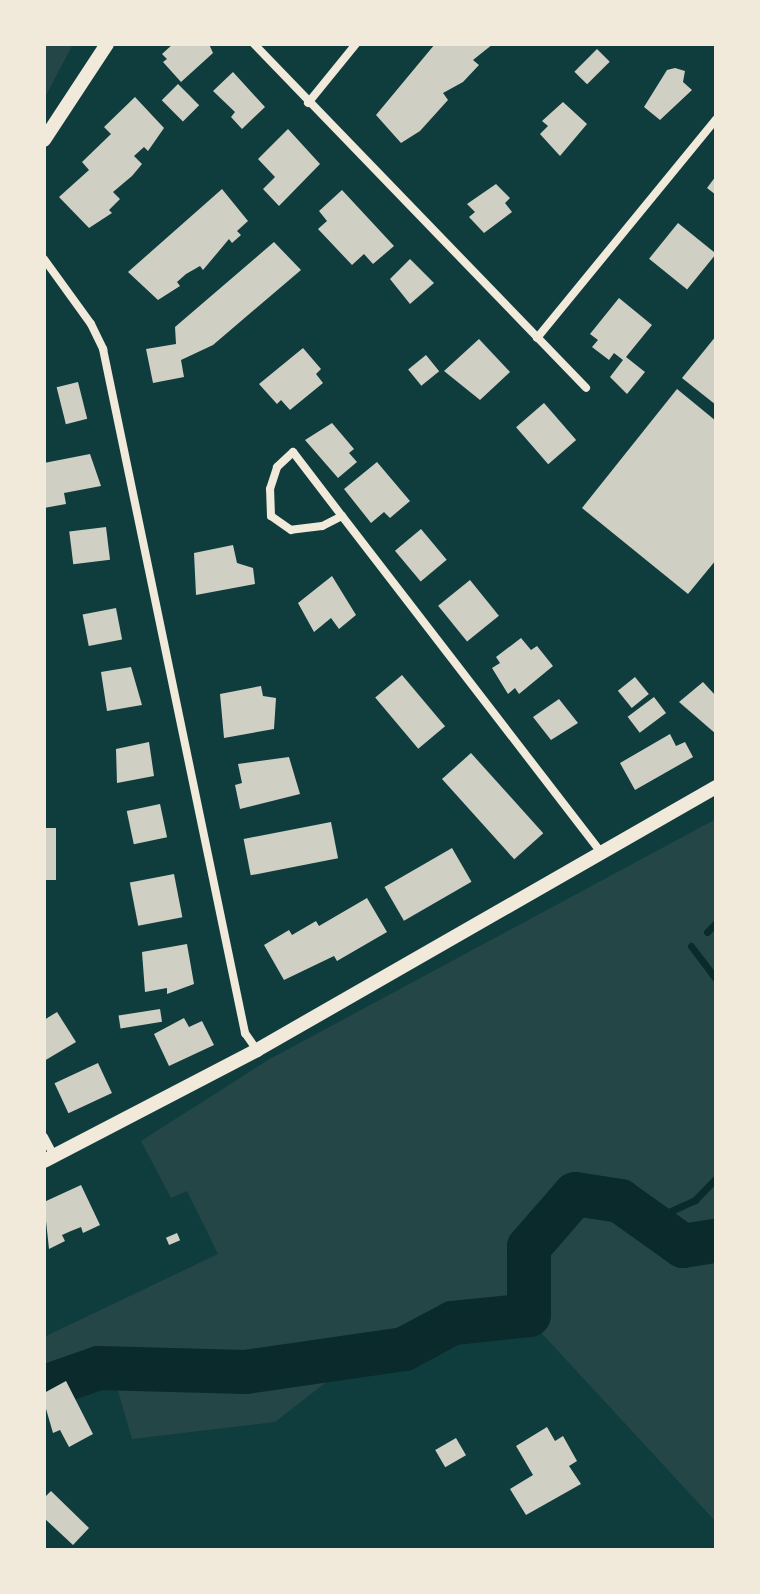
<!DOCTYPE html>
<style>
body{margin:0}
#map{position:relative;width:760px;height:1594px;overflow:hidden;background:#0f3d3e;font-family:"Titillium Web",sans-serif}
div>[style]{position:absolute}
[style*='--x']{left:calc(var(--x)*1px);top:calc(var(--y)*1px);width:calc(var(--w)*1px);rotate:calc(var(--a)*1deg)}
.green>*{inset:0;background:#244646}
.stream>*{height:7px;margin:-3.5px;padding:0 3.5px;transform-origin:3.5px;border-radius:3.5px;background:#0a2a2b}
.river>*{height:44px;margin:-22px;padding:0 22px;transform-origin:22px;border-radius:22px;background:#0a2a2b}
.building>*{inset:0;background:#cfcfc3;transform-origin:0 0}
.minor>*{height:8px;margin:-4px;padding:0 4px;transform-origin:4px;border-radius:4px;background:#f1e9da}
.tertiary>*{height:14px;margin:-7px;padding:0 7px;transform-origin:7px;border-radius:7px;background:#f1e9da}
span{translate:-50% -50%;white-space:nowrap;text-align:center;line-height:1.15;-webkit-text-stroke:8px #f1e9da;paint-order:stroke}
.frame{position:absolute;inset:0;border:46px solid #f1e9da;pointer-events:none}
</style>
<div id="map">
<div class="green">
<div style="clip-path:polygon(44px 44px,73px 44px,44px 99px)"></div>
<div style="clip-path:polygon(716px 819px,716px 1522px,535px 1326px,343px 1369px,275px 1422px,132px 1439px,118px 1391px,77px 1379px,44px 1384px,44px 1337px,218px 1254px,187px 1191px,171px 1198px,141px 1141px,268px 1060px)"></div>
</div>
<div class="stream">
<div style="--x:707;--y:932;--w:13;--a:-45"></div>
<div style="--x:691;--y:946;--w:41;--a:52.9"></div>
<div style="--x:649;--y:1221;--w:51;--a:-24.5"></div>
<div style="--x:695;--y:1200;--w:30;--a:-46"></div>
</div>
<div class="river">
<div style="--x:44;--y:1387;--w:58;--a:-19.1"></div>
<div style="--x:99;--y:1368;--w:146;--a:1.6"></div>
<div style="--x:245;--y:1372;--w:161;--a:-8.2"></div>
<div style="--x:404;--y:1349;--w:55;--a:-28"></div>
<div style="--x:453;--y:1323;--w:76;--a:-6"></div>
<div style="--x:529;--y:1315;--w:68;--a:-90"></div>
<div style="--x:529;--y:1247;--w:70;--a:-49"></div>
<div style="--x:575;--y:1194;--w:46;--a:8.8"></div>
<div style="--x:620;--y:1201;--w:77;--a:35.5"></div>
<div style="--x:683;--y:1246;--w:33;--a:-9"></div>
</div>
<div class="building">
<div style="clip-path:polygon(173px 44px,209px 44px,213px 53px,181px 82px,163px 62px,167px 59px,162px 54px)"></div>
<div style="clip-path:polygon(435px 44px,493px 44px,473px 60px,479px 65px,463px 82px,443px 93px,448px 100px,420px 131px,401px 143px,376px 115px)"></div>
<div style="left:597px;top:49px;width:18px;height:32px;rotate:45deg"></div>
<div style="clip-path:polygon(675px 68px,685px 71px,683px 82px,692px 90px,660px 120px,644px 107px,667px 70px)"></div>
<div style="clip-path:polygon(233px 72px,265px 107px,242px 129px,231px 117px,235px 112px,213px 91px)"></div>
<div style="left:178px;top:84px;width:30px;height:23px;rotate:45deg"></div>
<div style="clip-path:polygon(135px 97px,164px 128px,148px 151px,144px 147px,134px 156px,142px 164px,132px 176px,113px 192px,120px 199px,109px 210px,112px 213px,89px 228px,59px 197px,89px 170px,82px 162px,111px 134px,104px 127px)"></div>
<div style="clip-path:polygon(563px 102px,587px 124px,560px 156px,540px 134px,548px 126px,542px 121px)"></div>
<div style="clip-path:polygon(288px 129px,320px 164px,279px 206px,263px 189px,275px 177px,258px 159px)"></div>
<div style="clip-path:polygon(716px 176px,716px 195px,707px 188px)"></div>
<div style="clip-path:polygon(496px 184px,510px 198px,505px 203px,512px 212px,484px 233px,469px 217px,475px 212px,467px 204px)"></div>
<div style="clip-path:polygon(222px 189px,248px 221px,237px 231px,241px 235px,232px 243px,229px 239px,203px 270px,200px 266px,186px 274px,177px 282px,180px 286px,158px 300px,128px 272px)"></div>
<div style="clip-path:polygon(342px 190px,394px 246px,373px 264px,364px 254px,352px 265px,318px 229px,327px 221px,319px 211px)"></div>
<div style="left:678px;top:223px;width:49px;height:46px;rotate:39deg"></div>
<div style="clip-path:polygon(274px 242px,301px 270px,213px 345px,181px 360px,184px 377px,153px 383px,146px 349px,176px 344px,175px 327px)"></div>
<div style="clip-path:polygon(410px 259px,434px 283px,410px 304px,390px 279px)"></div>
<div style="clip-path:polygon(619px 298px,652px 325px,626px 357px,645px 372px,627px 394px,610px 377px,623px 360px,614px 353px,609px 360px,592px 347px,598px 340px,590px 334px)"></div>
<div style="clip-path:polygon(716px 336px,716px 405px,682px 378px)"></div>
<div style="clip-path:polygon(479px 339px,510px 372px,480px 400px,444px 371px)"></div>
<div style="clip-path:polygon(303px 348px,321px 369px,316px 374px,323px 383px,290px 410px,281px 400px,277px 404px,259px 384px)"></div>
<div style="left:426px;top:355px;width:21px;height:23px;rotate:51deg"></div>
<div style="left:78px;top:382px;width:38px;height:22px;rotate:76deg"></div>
<div style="clip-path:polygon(677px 389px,716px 421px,716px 560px,688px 594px,582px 508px)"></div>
<div style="left:544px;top:403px;width:49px;height:37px;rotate:49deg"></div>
<div style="clip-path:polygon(332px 423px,354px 449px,349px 453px,357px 462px,338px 478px,305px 440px)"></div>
<div style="clip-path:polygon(90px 454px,101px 486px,64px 493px,66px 504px,44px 508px,44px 463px)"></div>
<div style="clip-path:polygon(377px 462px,410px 501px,390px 518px,384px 512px,371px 523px,344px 489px)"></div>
<div style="left:106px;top:527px;width:33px;height:37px;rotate:83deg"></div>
<div style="left:421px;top:529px;width:40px;height:34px;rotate:50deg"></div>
<div style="clip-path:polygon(233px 545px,237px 563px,253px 568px,255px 584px,196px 595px,194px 553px)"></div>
<div style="clip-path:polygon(332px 576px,356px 615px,339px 629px,331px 618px,314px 632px,298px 603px)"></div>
<div style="left:470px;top:580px;width:46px;height:41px;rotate:51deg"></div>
<div style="left:116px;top:608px;width:32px;height:34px;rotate:79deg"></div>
<div style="clip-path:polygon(521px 638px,531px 650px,537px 646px,553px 666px,519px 694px,515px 688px,508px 694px,492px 668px,500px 663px,496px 657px)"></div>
<div style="clip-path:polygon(131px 667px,142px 705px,107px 711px,101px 672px)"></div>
<div style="left:402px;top:675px;width:67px;height:35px;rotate:50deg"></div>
<div style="left:635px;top:677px;width:22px;height:22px;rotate:51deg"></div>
<div style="clip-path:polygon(703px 682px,716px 696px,716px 734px,679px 702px)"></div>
<div style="clip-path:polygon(261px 686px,263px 696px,276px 698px,274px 729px,224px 738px,220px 694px)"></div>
<div style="left:654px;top:697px;width:20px;height:33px;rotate:53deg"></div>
<div style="clip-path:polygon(559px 699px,578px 723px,551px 740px,533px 717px)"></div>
<div style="clip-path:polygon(670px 734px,676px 746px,685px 742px,693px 757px,635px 790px,620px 763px)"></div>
<div style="clip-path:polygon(149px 742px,154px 776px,117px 783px,116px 749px)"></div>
<div style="left:471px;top:753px;width:108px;height:39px;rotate:48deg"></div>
<div style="clip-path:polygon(289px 757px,300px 794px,240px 809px,235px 785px,242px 783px,238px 764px)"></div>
<div style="left:160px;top:804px;width:34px;height:34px;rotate:78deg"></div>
<div style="left:331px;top:822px;width:37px;height:89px;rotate:79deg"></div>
<div style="left:56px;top:828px;width:52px;height:12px;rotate:90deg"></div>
<div style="left:452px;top:848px;width:39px;height:78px;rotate:60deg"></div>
<div style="left:174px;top:874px;width:44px;height:45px;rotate:79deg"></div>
<div style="clip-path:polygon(367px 898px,387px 932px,337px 961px,334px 956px,284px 980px,264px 945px,289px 930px,292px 935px,316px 921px,319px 926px)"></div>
<div style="clip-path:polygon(187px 944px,194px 984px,167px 994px,167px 988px,145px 992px,142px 952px)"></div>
<div style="left:160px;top:1009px;width:13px;height:42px;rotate:81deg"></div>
<div style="clip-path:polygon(57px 1012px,76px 1042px,44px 1061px,44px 1020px)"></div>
<div style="clip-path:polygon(184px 1018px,189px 1027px,202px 1021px,214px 1045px,169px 1066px,154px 1034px)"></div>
<div style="left:98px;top:1063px;width:33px;height:48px;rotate:65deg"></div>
<div style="clip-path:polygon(81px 1185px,100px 1225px,83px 1233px,81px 1227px,71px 1231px,62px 1235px,65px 1241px,49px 1249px,44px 1202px)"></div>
<div style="left:177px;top:1233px;width:8px;height:12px;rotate:67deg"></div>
<div style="clip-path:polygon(66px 1381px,93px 1434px,69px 1447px,60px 1430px,53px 1433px,44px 1402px,44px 1393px)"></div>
<div style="clip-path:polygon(547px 1427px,555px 1441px,563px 1436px,577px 1461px,569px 1466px,581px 1484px,526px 1515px,510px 1489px,533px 1475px,516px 1446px)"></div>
<div style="left:456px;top:1438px;width:20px;height:24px;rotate:60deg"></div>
<div style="clip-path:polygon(51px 1491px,89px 1528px,73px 1545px,44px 1518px,44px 1498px)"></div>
</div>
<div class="minor">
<div style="--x:254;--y:44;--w:478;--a:46"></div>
<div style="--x:308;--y:103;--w:76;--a:-50.9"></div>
<div style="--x:44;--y:259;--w:80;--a:54.1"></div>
<div style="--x:91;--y:324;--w:28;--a:64"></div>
<div style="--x:103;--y:349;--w:699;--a:78.27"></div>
<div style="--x:245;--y:1033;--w:21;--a:55"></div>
<div style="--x:537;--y:338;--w:283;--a:-50.7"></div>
<div style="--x:342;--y:516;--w:22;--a:153"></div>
<div style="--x:322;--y:526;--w:31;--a:173"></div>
<div style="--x:291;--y:530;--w:24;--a:-145"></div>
<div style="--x:271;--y:516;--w:27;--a:-92"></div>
<div style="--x:270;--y:489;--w:23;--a:-72"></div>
<div style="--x:277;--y:467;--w:22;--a:-43"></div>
<div style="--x:293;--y:452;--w:81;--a:52.6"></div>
<div style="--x:342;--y:516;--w:426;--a:52.4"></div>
<div style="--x:44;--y:1137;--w:21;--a:62"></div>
</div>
<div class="tertiary">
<div style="--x:44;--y:140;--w:115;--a:-56.7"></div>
<div style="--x:44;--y:1161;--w:240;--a:-27.5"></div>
<div style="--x:257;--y:1050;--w:529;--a:-29.81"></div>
</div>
<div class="frame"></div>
</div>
